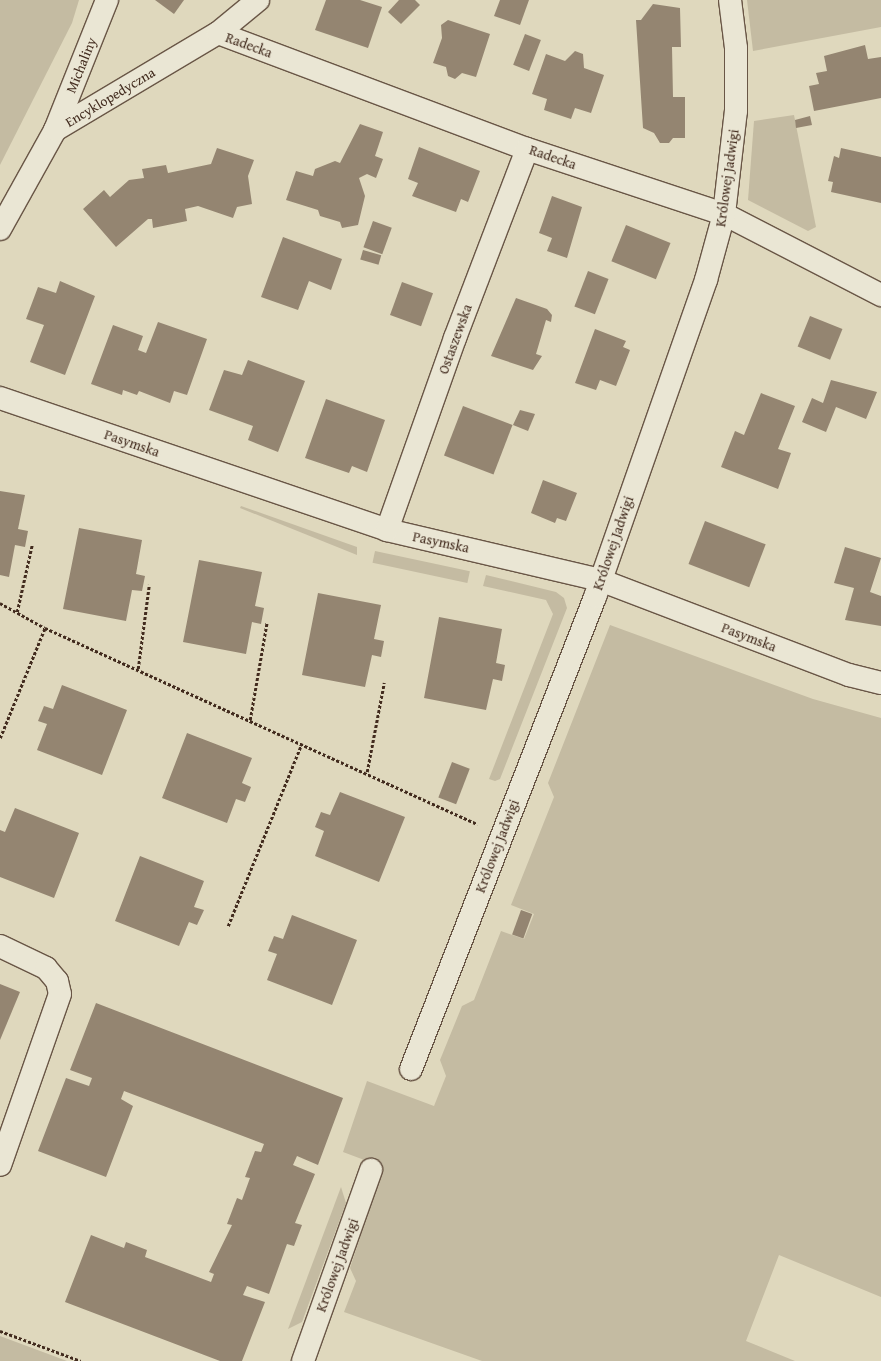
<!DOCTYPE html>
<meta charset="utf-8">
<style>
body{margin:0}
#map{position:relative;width:881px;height:1361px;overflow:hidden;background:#dfd8bd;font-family:"Gentium Book Plus",serif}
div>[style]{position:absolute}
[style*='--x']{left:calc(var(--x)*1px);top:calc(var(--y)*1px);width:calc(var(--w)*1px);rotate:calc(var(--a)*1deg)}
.green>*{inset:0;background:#c4bba2;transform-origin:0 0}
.building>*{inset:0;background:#948571;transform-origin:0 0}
.path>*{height:2.5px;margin-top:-1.25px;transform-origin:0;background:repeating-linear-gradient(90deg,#422b1e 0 3px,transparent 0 5px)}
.roads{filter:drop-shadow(1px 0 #695646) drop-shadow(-1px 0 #695646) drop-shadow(0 1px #695646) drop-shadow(0 -1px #695646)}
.minor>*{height:22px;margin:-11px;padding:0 11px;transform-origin:11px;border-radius:11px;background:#eae6d4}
span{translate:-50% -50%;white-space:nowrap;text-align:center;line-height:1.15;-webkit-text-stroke:3px #eae6d4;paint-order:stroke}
.street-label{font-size:14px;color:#422b1e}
</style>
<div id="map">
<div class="green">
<div style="clip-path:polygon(0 0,79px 0,72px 23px,0 165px)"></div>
<div style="clip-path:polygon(747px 0,881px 0,881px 27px,753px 51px)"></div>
<div style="clip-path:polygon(794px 115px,816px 227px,808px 231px,748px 200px,754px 121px)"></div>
<div style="clip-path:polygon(241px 506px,357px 547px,357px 555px,240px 508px)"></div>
<div style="left:375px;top:551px;width:97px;height:12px;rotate:12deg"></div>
<div style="clip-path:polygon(486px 575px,556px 592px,564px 598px,567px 608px,500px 779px,495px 781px,489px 779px,553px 614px,546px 600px,483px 586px)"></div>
<div style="clip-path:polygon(610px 625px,813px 699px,881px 718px,881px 1297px,779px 1255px,746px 1341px,795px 1361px,482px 1361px,344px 1312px,356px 1281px,350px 1268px,383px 1167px,343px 1152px,367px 1081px,434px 1106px,446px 1076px,440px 1060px,462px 1006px,474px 1000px,501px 931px,524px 939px,534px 914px,511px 905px,554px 797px,548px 783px)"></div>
<div style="clip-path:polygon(341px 1187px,346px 1203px,302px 1322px,288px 1329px)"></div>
<div style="clip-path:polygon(0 1336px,67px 1361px,0 1361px)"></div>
</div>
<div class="building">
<div style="clip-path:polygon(155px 0,184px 0,174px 14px)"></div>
<div style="clip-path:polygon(326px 0,360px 0,382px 7px,368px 48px,315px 30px)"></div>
<div style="clip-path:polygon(399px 0,415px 0,420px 5px,401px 24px,388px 12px)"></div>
<div style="clip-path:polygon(500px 0,529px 0,520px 25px,494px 16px)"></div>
<div style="clip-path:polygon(653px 4px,680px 8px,681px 47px,672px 47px,673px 97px,685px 97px,685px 138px,673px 138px,669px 143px,660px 143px,654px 133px,643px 128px,636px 20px,641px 20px)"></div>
<div style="clip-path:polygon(448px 20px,490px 34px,476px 77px,462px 73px,455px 79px,448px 76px,446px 67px,433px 63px,442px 38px,441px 25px)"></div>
<div style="left:525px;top:34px;width:17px;height:33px;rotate:21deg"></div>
<div style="clip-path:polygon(865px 45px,868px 59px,881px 57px,881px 98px,814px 111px,809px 86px,819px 84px,816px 73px,827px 71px,824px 56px)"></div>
<div style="clip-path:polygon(575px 51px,583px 54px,584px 68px,604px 75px,591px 113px,575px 108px,571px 119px,544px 110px,547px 99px,532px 94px,546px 54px,565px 61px)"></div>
<div style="clip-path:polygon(810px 116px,812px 125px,796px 128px,795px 120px)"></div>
<div style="clip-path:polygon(360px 124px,383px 132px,375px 156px,383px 159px,376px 178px,367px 174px,359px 178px,365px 196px,358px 225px,342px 228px,340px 222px,320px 216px,318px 210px,286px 200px,296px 171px,313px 176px,315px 169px,335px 161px,340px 163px)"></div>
<div style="clip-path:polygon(419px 147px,480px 171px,468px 202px,461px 199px,456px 212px,412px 196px,418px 183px,408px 179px)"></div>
<div style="clip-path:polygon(217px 148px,254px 160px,248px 176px,252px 204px,237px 207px,233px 218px,198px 206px,185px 209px,187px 221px,153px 228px,152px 219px,148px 219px,116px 247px,83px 209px,104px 190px,110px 197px,129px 180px,144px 178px,142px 169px,166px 165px,168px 173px,211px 164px)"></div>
<div style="clip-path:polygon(841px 148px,881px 157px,881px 203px,831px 192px,833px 182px,828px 181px,834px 156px,839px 158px)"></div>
<div style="clip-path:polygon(552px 196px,582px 207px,567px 258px,547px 251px,552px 238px,539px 233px)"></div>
<div style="left:373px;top:221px;width:20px;height:28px;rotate:20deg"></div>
<div style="left:626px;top:225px;width:48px;height:39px;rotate:22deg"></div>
<div style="clip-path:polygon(283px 237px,342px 259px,331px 290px,309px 281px,298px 310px,261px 297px)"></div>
<div style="left:363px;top:250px;width:19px;height:10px;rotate:16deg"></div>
<div style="left:588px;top:271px;width:22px;height:38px;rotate:21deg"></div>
<div style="clip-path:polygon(60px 281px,95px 296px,65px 375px,30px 362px,44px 325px,26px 319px,38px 287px,56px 293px)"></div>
<div style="left:402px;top:282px;width:33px;height:35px;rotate:20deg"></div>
<div style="clip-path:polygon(516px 298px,547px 309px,552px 315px,551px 322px,546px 320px,536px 354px,542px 356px,533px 370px,491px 356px)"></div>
<div style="left:810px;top:316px;width:35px;height:33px;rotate:22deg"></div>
<div style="clip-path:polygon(158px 322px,207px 339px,187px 395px,174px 391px,170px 403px,139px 391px,137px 395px,123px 390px,122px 395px,91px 384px,113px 325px,143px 336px,138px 350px,146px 353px)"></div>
<div style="clip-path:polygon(595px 329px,626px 341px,623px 347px,630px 350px,616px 386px,600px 380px,596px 390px,575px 383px)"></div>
<div style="clip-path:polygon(248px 360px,305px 381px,278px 452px,248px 440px,253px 426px,209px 410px,224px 370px,242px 375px)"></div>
<div style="clip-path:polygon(831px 380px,877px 392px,866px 419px,836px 407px,826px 432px,802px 422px,812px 398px,823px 403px)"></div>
<div style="clip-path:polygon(761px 393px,795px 406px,778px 449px,791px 453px,778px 489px,721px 467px,735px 431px,744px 435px)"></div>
<div style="clip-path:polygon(326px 399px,385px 420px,367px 472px,352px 466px,349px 473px,305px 458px)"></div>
<div style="left:463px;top:406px;width:53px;height:53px;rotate:21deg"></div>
<div style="clip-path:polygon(520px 410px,535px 414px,528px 431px,513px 425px)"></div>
<div style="clip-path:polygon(543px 480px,577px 493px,566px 521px,557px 518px,555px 523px,531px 513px)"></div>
<div style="clip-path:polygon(0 491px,25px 495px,18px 529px,28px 531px,25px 547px,15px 545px,9px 577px,0 575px)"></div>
<div style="left:705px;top:521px;width:65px;height:46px;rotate:21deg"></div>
<div style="clip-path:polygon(79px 528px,142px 540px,136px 574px,145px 576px,142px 591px,132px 590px,126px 621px,63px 609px)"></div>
<div style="clip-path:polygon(845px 547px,881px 558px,870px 592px,881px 596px,881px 626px,845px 620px,854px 588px,834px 583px)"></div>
<div style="clip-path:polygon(199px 560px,262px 572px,255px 606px,264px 608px,261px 624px,252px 622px,246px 654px,183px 642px)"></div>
<div style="clip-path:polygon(318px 593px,381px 605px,374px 639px,384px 641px,381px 657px,372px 655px,365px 687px,302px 675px)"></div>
<div style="clip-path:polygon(439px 617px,502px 629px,496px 663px,505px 665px,502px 681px,493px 679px,486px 710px,424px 698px)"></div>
<div style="clip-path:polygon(62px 685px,127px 710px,102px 775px,37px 750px,47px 724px,38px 721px,44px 706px,53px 709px)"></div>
<div style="clip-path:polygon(187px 733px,252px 758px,242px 783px,251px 787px,245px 802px,236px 799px,227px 823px,162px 798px)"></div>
<div style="left:452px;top:762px;width:19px;height:38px;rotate:21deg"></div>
<div style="clip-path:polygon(340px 792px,405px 817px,379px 882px,315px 856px,324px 831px,315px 827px,321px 812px,330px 815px)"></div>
<div style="clip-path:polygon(15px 808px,79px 833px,54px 898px,0 877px,0 830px,5px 832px)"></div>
<div style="clip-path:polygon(140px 856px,204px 881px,194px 907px,204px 910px,197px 925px,189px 922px,179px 946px,115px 921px)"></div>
<div style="left:521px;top:910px;width:12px;height:26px;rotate:20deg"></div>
<div style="clip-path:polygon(292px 915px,357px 940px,332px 1005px,267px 980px,277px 954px,268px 951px,274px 936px,283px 939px)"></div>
<div style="clip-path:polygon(0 984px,20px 992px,0 1040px)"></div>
<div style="clip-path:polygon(96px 1003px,343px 1098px,318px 1165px,297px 1156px,293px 1165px,315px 1174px,295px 1223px,302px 1225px,294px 1246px,287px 1244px,269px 1294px,247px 1286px,243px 1295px,265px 1302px,242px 1361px,220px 1361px,65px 1302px,91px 1235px,124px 1248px,126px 1242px,147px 1250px,145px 1257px,211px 1282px,214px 1274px,209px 1272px,232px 1225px,227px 1224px,237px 1198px,242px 1200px,250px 1178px,245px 1177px,255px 1151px,261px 1152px,264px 1144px,124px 1091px,121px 1099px,133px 1106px,106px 1177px,38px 1151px,66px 1078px,89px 1086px,92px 1078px,70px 1070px)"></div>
</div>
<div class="path">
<div style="--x:0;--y:603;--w:51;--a:29.1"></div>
<div style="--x:45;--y:628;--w:475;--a:24.4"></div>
<div style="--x:17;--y:612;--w:69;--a:-77.4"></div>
<div style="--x:138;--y:669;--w:85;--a:-82.5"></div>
<div style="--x:250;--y:720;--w:99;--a:-80.2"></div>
<div style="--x:0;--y:738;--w:119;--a:-67.8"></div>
<div style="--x:367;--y:772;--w:91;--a:-79.2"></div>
<div style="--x:228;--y:926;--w:197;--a:-68"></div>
<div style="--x:0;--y:1331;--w:86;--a:20.3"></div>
</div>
<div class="roads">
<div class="minor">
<div style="--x:218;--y:33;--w:330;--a:20.6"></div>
<div style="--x:527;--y:149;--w:207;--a:18.3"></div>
<div style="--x:724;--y:214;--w:177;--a:27.3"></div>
<div style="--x:55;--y:130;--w:190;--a:-30.8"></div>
<div style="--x:218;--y:33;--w:52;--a:-39.5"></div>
<div style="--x:0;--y:229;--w:113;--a:-60.9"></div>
<div style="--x:55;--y:130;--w:140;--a:-68.2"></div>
<div style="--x:0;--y:398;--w:409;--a:18.8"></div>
<div style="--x:387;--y:530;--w:219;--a:13.2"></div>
<div style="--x:600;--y:580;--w:267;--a:20.9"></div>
<div style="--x:849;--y:675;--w:33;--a:14"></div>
<div style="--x:387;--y:530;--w:204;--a:-70.5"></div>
<div style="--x:455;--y:338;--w:202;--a:-69.1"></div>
<div style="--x:0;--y:946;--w:51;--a:25.6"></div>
<div style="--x:46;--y:968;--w:17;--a:50"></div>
<div style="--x:57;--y:981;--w:13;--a:77"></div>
<div style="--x:60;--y:994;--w:181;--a:109.3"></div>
<div style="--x:411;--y:1069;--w:507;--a:-68.7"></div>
<div style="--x:595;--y:597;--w:336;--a:-70.7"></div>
<div style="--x:706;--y:280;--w:68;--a:-74.7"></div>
<div style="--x:724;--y:214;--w:104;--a:-83.4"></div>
<div style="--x:736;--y:111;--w:63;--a:-90"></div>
<div style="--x:736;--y:48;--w:48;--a:-97.1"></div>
<div style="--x:303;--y:1361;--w:203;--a:-70.4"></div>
</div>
</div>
<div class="street-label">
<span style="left:249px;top:45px;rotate:20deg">Radecka</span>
<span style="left:81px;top:65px;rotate:-68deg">Michaliny</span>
<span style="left:110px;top:97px;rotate:-31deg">Encyklopedyczna</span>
<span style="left:553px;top:157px;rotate:19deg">Radecka</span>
<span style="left:727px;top:178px;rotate:-82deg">Królowej Jadwigi</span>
<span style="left:455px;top:339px;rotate:-70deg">Ostaszewska</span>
<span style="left:132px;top:443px;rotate:19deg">Pasymska</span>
<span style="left:441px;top:542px;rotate:12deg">Pasymska</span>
<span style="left:613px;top:543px;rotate:-71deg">Królowej Jadwigi</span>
<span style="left:749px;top:637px;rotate:21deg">Pasymska</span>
<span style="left:497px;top:846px;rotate:-69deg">Królowej Jadwigi</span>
<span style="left:337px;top:1265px;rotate:-70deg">Królowej Jadwigi</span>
</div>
</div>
